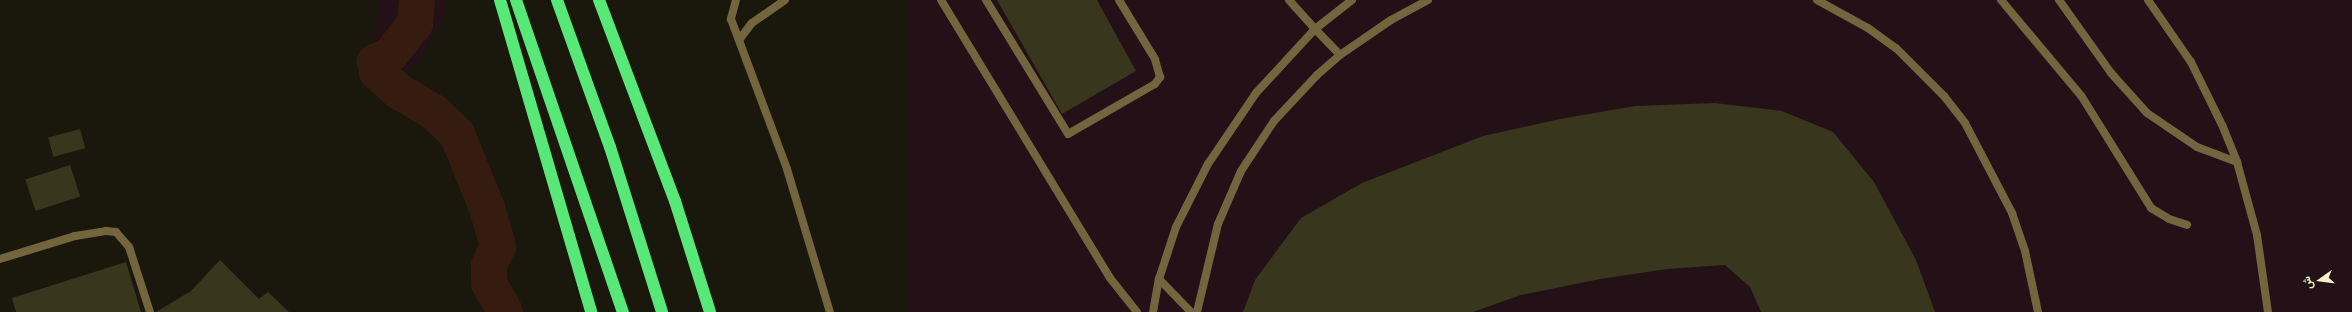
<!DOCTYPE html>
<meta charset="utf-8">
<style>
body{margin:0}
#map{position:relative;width:2352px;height:312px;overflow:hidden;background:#1a180d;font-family:Signika,Vazirmatn,sans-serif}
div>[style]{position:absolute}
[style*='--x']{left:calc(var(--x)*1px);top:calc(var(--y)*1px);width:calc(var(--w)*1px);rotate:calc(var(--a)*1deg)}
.green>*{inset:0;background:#231117;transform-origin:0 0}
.river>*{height:36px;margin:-18px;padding:0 18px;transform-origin:18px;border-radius:18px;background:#361c10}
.building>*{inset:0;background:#38361c;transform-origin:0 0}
.service>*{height:8px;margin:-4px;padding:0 4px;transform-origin:4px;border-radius:4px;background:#73653e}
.pedestrian>*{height:8px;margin:-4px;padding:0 4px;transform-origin:4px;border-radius:4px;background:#73653e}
.motorway>*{height:12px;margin:-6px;padding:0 6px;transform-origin:6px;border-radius:6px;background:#58e878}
span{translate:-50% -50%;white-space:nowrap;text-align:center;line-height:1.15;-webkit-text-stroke:3.5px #1a180d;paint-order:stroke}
.north{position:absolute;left:2300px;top:260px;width:40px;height:40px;-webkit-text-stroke:3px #1a180d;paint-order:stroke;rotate:256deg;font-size:11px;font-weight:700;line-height:16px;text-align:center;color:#f8f0cd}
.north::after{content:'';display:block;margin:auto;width:14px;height:18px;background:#f8f0cd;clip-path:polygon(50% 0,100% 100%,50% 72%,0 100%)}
</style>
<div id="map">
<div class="green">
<div style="clip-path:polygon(380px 0,443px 0,446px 12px,420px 59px,405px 73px,370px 58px)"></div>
<div style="left:909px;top:0;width:1443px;height:363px"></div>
</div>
<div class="river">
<div style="--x:417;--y:0;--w:24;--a:95"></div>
<div style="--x:415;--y:24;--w:40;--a:129"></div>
<div style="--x:390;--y:55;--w:17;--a:155"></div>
<div style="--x:375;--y:62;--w:10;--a:79"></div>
<div style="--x:377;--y:72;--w:28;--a:42"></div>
<div style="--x:398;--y:91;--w:42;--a:30.3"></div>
<div style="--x:434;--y:112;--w:32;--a:44"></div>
<div style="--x:457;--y:134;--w:80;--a:67.9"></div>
<div style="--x:487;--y:208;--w:40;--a:74"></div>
<div style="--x:498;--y:246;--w:21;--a:115"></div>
<div style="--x:489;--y:265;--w:18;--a:90"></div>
<div style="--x:489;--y:283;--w:33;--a:61"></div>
</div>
<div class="building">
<div style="clip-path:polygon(997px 0,1097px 0,1136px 71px,1062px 114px)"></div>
<div style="clip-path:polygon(1715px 103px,1782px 111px,1833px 132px,1874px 182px,1916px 260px,1935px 312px,1761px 312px,1750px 287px,1725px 265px,1667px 269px,1600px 279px,1521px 295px,1473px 312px,1243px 312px,1255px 280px,1301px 218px,1362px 183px,1483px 136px,1560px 119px,1635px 106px)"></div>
<div style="left:80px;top:129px;width:20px;height:33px;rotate:75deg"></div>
<div style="left:70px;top:165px;width:33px;height:47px;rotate:72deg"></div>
<div style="clip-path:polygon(220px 260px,259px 299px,268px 292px,289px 312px,156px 312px,191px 291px)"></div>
<div style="clip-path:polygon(126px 262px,141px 312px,16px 312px,12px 298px)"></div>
</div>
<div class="service">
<div style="--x:736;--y:0;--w:20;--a:105"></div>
<div style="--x:731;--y:19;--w:160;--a:69.5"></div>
<div style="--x:787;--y:169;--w:149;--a:73.3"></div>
<div style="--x:941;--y:0;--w:325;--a:58.7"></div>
<div style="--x:1110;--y:278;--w:43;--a:51.5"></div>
<div style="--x:986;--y:0;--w:157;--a:58.5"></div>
<div style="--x:1068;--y:134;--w:100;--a:-29.9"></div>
<div style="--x:1155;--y:84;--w:9;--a:-54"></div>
<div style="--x:1160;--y:77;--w:19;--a:-106"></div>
<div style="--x:1155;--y:59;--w:69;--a:-121.4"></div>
<div style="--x:1289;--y:0;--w:39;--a:48"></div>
<div style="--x:2001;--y:0;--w:126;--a:50.1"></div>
<div style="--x:2082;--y:97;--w:131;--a:58.1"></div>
<div style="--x:2151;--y:208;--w:21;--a:31"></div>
<div style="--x:2169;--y:219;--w:19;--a:18"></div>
<div style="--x:2059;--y:0;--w:90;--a:54.5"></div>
<div style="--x:2111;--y:73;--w:54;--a:48"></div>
<div style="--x:2147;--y:113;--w:60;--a:34.2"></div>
<div style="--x:2197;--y:147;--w:43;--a:20.6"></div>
<div style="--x:2148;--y:0;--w:75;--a:55.3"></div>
<div style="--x:2191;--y:62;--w:72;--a:63.8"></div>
<div style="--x:2223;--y:127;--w:38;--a:68"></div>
<div style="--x:2237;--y:162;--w:76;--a:74.7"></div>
<div style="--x:2257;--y:235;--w:78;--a:81.9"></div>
<div style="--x:739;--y:40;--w:21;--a:-53"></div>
<div style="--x:752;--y:23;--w:40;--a:-34.9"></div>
<div style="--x:0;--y:259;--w:78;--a:-17"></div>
<div style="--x:75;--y:236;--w:31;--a:-9"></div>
<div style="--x:106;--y:231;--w:10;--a:6"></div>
<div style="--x:116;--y:232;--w:20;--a:49"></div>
<div style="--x:129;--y:247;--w:68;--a:72.1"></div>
<div style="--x:1153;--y:312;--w:34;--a:-80"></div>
<div style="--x:1159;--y:279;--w:55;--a:-71.9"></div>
<div style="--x:1176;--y:227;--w:71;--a:-63.1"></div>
<div style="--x:1208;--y:164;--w:86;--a:-55.9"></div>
<div style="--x:1256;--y:93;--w:87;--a:-47.3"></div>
<div style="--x:1315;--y:29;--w:47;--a:-38.1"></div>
</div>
<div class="pedestrian">
<div style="--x:1817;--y:0;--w:58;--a:28.8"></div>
<div style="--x:1868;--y:28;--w:34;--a:36"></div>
<div style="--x:1896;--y:48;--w:68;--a:45"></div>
<div style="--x:1944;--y:96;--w:34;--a:52"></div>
<div style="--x:1965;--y:123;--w:102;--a:62.4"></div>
<div style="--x:2012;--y:213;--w:40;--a:71.1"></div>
<div style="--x:2025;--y:251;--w:62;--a:78"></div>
<div style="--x:1315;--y:29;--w:36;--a:46"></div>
<div style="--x:1159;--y:279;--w:46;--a:45.9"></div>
<div style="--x:1197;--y:312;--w:90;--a:-76.6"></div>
<div style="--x:1218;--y:224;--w:58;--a:-66.5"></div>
<div style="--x:1241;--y:171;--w:60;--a:-56.6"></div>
<div style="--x:1274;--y:121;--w:63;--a:-46.9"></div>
<div style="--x:1317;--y:75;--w:30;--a:-41"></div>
<div style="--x:1340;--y:55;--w:62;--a:-34.5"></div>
<div style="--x:1391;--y:20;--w:42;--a:-28.4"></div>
</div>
<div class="motorway">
<div style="--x:500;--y:0;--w:325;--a:73.7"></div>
<div style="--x:516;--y:0;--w:330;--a:71.1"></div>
<div style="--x:557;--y:0;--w:156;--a:70.2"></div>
<div style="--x:610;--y:147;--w:173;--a:72.5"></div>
<div style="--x:599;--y:0;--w:215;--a:69.3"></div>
<div style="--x:675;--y:201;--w:116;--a:72.5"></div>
</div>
<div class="north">ش</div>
</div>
